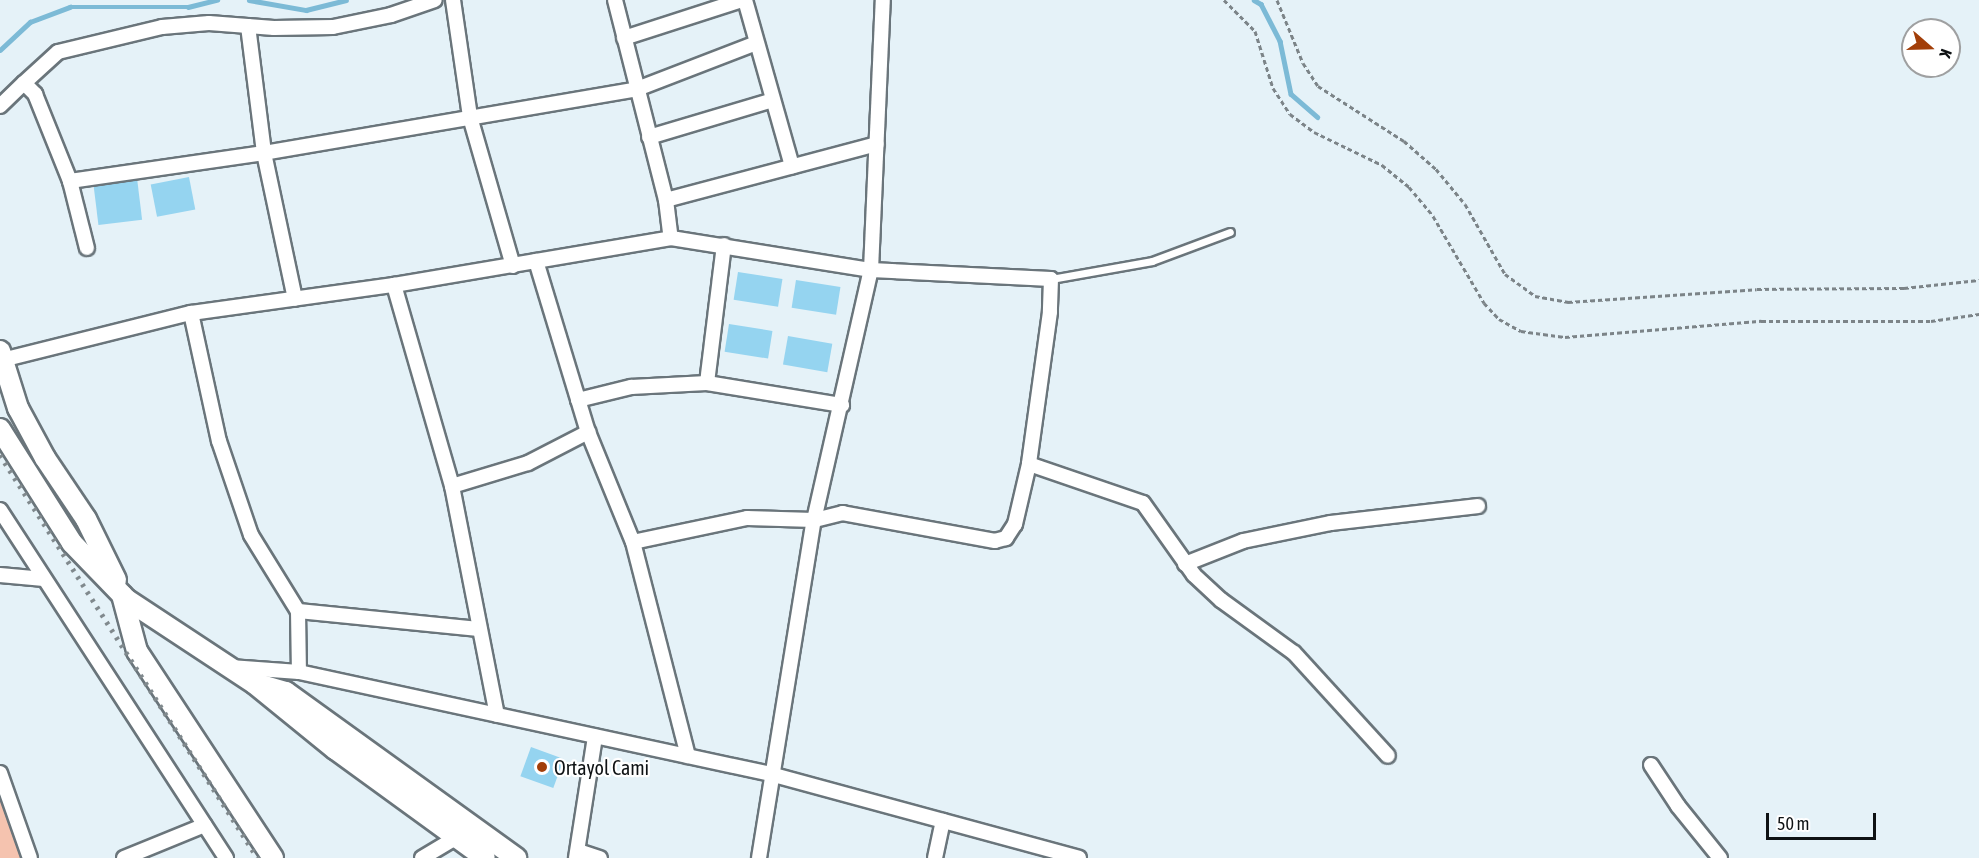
<!DOCTYPE html>
<style>
body{margin:0}
#map{position:relative;width:1979px;height:858px;overflow:hidden;background:#e5f2f8;font-family:"Asap Condensed",sans-serif}
div>[style]{position:absolute}
[style*='--x']{left:calc(var(--x)*1px);top:calc(var(--y)*1px);width:calc(var(--w)*1px);rotate:calc(var(--a)*1deg)}
.green>*{inset:0;background:#f5c3af}
.stream>*{height:4.5px;margin:-2.25px;padding:0 2.25px;transform-origin:2.25px;border-radius:2.25px;background:#7cbad6}
.building>*{inset:0;background:#95d4f0;transform-origin:0 0}
.path>*{height:3px;margin-top:-1.5px;transform-origin:0;background:repeating-linear-gradient(90deg,#7c8488 0 4.5px,transparent 0 7.5px)}
.roads{filter:drop-shadow(2px 0 #6a757b) drop-shadow(-2px 0 #6a757b) drop-shadow(0 2px #6a757b) drop-shadow(0 -2px #6a757b)}
.service>*{height:7px;margin:-3.5px;padding:0 3.5px;transform-origin:3.5px;border-radius:3.5px;background:#fff}
.minor>*{height:14px;margin:-7px;padding:0 7px;transform-origin:7px;border-radius:7px;background:#fff}
.secondary>*{height:20px;margin:-10px;padding:0 10px;transform-origin:10px;border-radius:10px;background:#fff}
.rail>*{height:4.5px;margin-top:-2.25px;transform-origin:0;background:repeating-linear-gradient(90deg,#80898d 0 3px,transparent 0 9px)}
.dots>*{width:16px;height:16px;translate:-50% -50%;box-sizing:border-box;border:3px solid #fff;border-radius:50%}
span{translate:-50% -50%;white-space:nowrap;text-align:center;line-height:1.15;-webkit-text-stroke:4.5px #fff;paint-order:stroke}
.poi-label{font-size:20px;color:#0e1214}
.left{translate:0 -50%;text-align:left}
.north{position:absolute;left:1901px;top:18px;width:60px;height:60px;box-sizing:border-box;background:#fff;border:2px solid #9fa0a1;border-radius:50%;rotate:110deg;font-size:16px;font-weight:700;line-height:24px;text-align:center;color:#0e1214}
.north::after{content:'';display:block;margin:auto;width:21px;height:27px;background:#a23e09;clip-path:polygon(50% 0,100% 100%,50% 72%,0 100%)}
.scale{position:absolute;left:1766px;top:813px;width:110px;height:27px;box-sizing:border-box;border:3px solid #0e1214;border-top:0;padding-left:8px;font-size:18px;line-height:21px;white-space:nowrap;color:#0e1214;-webkit-text-stroke:4px #fff;paint-order:stroke}
</style>
<div id="map">
<div class="green">
<div style="clip-path:polygon(0 785px,28px 858px,0 858px)"></div>
</div>
<div class="stream">
<div style="--x:249;--y:0;--w:58;--a:10"></div>
<div style="--x:306;--y:10;--w:41;--a:-14"></div>
<div style="--x:1254;--y:0;--w:8;--a:30"></div>
<div style="--x:1261;--y:4;--w:42;--a:62.8"></div>
<div style="--x:1280;--y:41;--w:54;--a:78.3"></div>
<div style="--x:1291;--y:94;--w:35;--a:41"></div>
<div style="--x:0;--y:50;--w:41;--a:-43"></div>
<div style="--x:30;--y:22;--w:43;--a:-20.6"></div>
<div style="--x:70;--y:7;--w:118;--a:0"></div>
<div style="--x:188;--y:7;--w:30;--a:-14"></div>
</div>
<div class="building">
<div style="left:189px;top:177px;width:33px;height:39px;rotate:79deg"></div>
<div style="left:137px;top:178px;width:42px;height:44px;rotate:83deg"></div>
<div style="left:738px;top:272px;width:45px;height:28px;rotate:9deg"></div>
<div style="left:796px;top:280px;width:45px;height:28px;rotate:9deg"></div>
<div style="left:729px;top:324px;width:44px;height:28px;rotate:9deg"></div>
<div style="left:788px;top:336px;width:45px;height:29px;rotate:10deg"></div>
<div style="left:531px;top:747px;width:35px;height:31px;rotate:20deg"></div>
</div>
<div class="path">
<div style="--x:1224;--y:0;--w:44;--a:45"></div>
<div style="--x:1255;--y:31;--w:60;--a:72.5"></div>
<div style="--x:1273;--y:88;--w:31;--a:57"></div>
<div style="--x:1290;--y:114;--w:30;--a:37"></div>
<div style="--x:1314;--y:132;--w:76;--a:25.9"></div>
<div style="--x:1382;--y:165;--w:35;--a:39"></div>
<div style="--x:1409;--y:187;--w:38;--a:50"></div>
<div style="--x:1433;--y:216;--w:101;--a:59.6"></div>
<div style="--x:1484;--y:303;--w:22;--a:47"></div>
<div style="--x:1499;--y:319;--w:25;--a:29"></div>
<div style="--x:1521;--y:331;--w:44;--a:7.8"></div>
<div style="--x:1565;--y:337;--w:197;--a:-4.7"></div>
<div style="--x:1761;--y:321;--w:170;--a:0"></div>
<div style="--x:1931;--y:321;--w:49;--a:-8.3"></div>
<div style="--x:1277;--y:0;--w:68;--a:67.6"></div>
<div style="--x:1303;--y:63;--w:27;--a:57"></div>
<div style="--x:1318;--y:86;--w:102;--a:32.6"></div>
<div style="--x:1404;--y:141;--w:43;--a:41.2"></div>
<div style="--x:1436;--y:169;--w:45;--a:50.4"></div>
<div style="--x:1465;--y:204;--w:81;--a:60.3"></div>
<div style="--x:1505;--y:274;--w:37;--a:36"></div>
<div style="--x:1535;--y:296;--w:34;--a:10"></div>
<div style="--x:1568;--y:302;--w:189;--a:-3.9"></div>
<div style="--x:1757;--y:289;--w:147;--a:-0.4"></div>
<div style="--x:1904;--y:288;--w:75;--a:-6.1"></div>
</div>
<div class="roads">
<div class="service">
<div style="--x:1051;--y:279;--w:103;--a:-10.1"></div>
<div style="--x:1152;--y:261;--w:83;--a:-20.4"></div>
</div>
<div class="minor">
<div style="--x:453;--y:0;--w:118;--a:81.7"></div>
<div style="--x:470;--y:117;--w:155;--a:73.9"></div>
<div style="--x:615;--y:0;--w:206;--a:75.7"></div>
<div style="--x:666;--y:200;--w:38;--a:83"></div>
<div style="--x:745;--y:0;--w:173;--a:74.2"></div>
<div style="--x:248;--y:26;--w:128;--a:82.8"></div>
<div style="--x:264;--y:153;--w:149;--a:78"></div>
<div style="--x:624;--y:38;--w:124;--a:-17.9"></div>
<div style="--x:24;--y:83;--w:46;--a:-42.4"></div>
<div style="--x:58;--y:52;--w:107;--a:-13.5"></div>
<div style="--x:162;--y:27;--w:47;--a:-4.9"></div>
<div style="--x:209;--y:23;--w:65;--a:4.4"></div>
<div style="--x:274;--y:28;--w:59;--a:-1"></div>
<div style="--x:333;--y:27;--w:59;--a:-11.7"></div>
<div style="--x:391;--y:15;--w:46;--a:-18.8"></div>
<div style="--x:0;--y:106;--w:33;--a:-44"></div>
<div style="--x:24;--y:83;--w:16;--a:45"></div>
<div style="--x:35;--y:94;--w:94;--a:68.1"></div>
<div style="--x:70;--y:181;--w:196;--a:-8.2"></div>
<div style="--x:264;--y:153;--w:378;--a:-9.7"></div>
<div style="--x:637;--y:89;--w:128;--a:-21.1"></div>
<div style="--x:649;--y:137;--w:129;--a:-16.6"></div>
<div style="--x:70;--y:181;--w:69;--a:75.8"></div>
<div style="--x:666;--y:200;--w:218;--a:-14.9"></div>
<div style="--x:536;--y:261;--w:179;--a:73.1"></div>
<div style="--x:588;--y:432;--w:119;--a:67.8"></div>
<div style="--x:633;--y:542;--w:221;--a:75.6"></div>
<div style="--x:394;--y:285;--w:209;--a:73.9"></div>
<div style="--x:452;--y:486;--w:233;--a:78.9"></div>
<div style="--x:191;--y:313;--w:131;--a:77.7"></div>
<div style="--x:219;--y:441;--w:99;--a:71.2"></div>
<div style="--x:251;--y:535;--w:89;--a:58.3"></div>
<div style="--x:298;--y:611;--w:61;--a:89.1"></div>
<div style="--x:2;--y:360;--w:195;--a:-14"></div>
<div style="--x:191;--y:313;--w:205;--a:-7.9"></div>
<div style="--x:394;--y:285;--w:281;--a:-9.6"></div>
<div style="--x:671;--y:238;--w:203;--a:9.1"></div>
<div style="--x:871;--y:270;--w:180;--a:2.9"></div>
<div style="--x:1051;--y:279;--w:33;--a:92"></div>
<div style="--x:1050;--y:312;--w:153;--a:97.9"></div>
<div style="--x:1029;--y:464;--w:62;--a:103.1"></div>
<div style="--x:1015;--y:524;--w:17;--a:123"></div>
<div style="--x:1006;--y:538;--w:11;--a:165"></div>
<div style="--x:995;--y:541;--w:155;--a:-169.6"></div>
<div style="--x:843;--y:513;--w:30;--a:166"></div>
<div style="--x:814;--y:520;--w:67;--a:-178.3"></div>
<div style="--x:747;--y:518;--w:116;--a:168.1"></div>
<div style="--x:707;--y:383;--w:139;--a:-83"></div>
<div style="--x:578;--y:400;--w:55;--a:-13.8"></div>
<div style="--x:631;--y:387;--w:76;--a:-3"></div>
<div style="--x:707;--y:383;--w:137;--a:9.3"></div>
<div style="--x:1029;--y:464;--w:120;--a:18.9"></div>
<div style="--x:1143;--y:503;--w:88;--a:54.7"></div>
<div style="--x:1194;--y:575;--w:37;--a:43"></div>
<div style="--x:1221;--y:600;--w:90;--a:36"></div>
<div style="--x:1294;--y:653;--w:139;--a:47.6"></div>
<div style="--x:452;--y:486;--w:79;--a:-16.8"></div>
<div style="--x:528;--y:463;--w:68;--a:-27.3"></div>
<div style="--x:0;--y:510;--w:415;--a:57"></div>
<div style="--x:1185;--y:564;--w:62;--a:-21.6"></div>
<div style="--x:1243;--y:541;--w:90;--a:-11.6"></div>
<div style="--x:1331;--y:523;--w:148;--a:-6.6"></div>
<div style="--x:0;--y:575;--w:44;--a:5.2"></div>
<div style="--x:298;--y:611;--w:182;--a:5.7"></div>
<div style="--x:230;--y:667;--w:69;--a:4.1"></div>
<div style="--x:299;--y:672;--w:486;--a:12.2"></div>
<div style="--x:774;--y:775;--w:316;--a:15.2"></div>
<div style="--x:1651;--y:765;--w:49;--a:56.6"></div>
<div style="--x:1678;--y:806;--w:67;--a:51.1"></div>
<div style="--x:0;--y:773;--w:90;--a:70.6"></div>
<div style="--x:578;--y:851;--w:23;--a:18"></div>
<div style="--x:124;--y:858;--w:87;--a:-22.2"></div>
<div style="--x:422;--y:858;--w:41;--a:-31"></div>
<div style="--x:576;--y:858;--w:123;--a:-81.1"></div>
<div style="--x:759;--y:858;--w:342;--a:-80.8"></div>
<div style="--x:814;--y:520;--w:256;--a:-77.2"></div>
<div style="--x:871;--y:270;--w:270;--a:-87.5"></div>
<div style="--x:935;--y:858;--w:38;--a:-78"></div>
</div>
<div class="secondary">
<div style="--x:0;--y:351;--w:60;--a:72.5"></div>
<div style="--x:18;--y:408;--w:57;--a:61.6"></div>
<div style="--x:45;--y:458;--w:73;--a:56.1"></div>
<div style="--x:86;--y:519;--w:68;--a:63.8"></div>
<div style="--x:0;--y:429;--w:135;--a:57.7"></div>
<div style="--x:72;--y:543;--w:78;--a:46"></div>
<div style="--x:126;--y:599;--w:154;--a:33.4"></div>
<div style="--x:255;--y:684;--w:103;--a:39.1"></div>
<div style="--x:335;--y:749;--w:185;--a:36"></div>
<div style="--x:122;--y:595;--w:58;--a:75"></div>
<div style="--x:137;--y:651;--w:248;--a:56.7"></div>
<div style="--x:258;--y:684;--w:29;--a:16"></div>
<div style="--x:286;--y:692;--w:284;--a:35.8"></div>
</div>
</div>
<div class="rail">
<div style="--x:0;--y:455;--w:479;--a:57.4"></div>
</div>
<div class="dots">
<div style="left:542px;top:767px;background:#a23e09"></div>
</div>
<div class="poi-label">
<span class="left" style="left:554px;top:767px">Ortayol Cami</span>
</div>
<div class="north">K</div>
<div class="scale">50 m</div>
</div>
